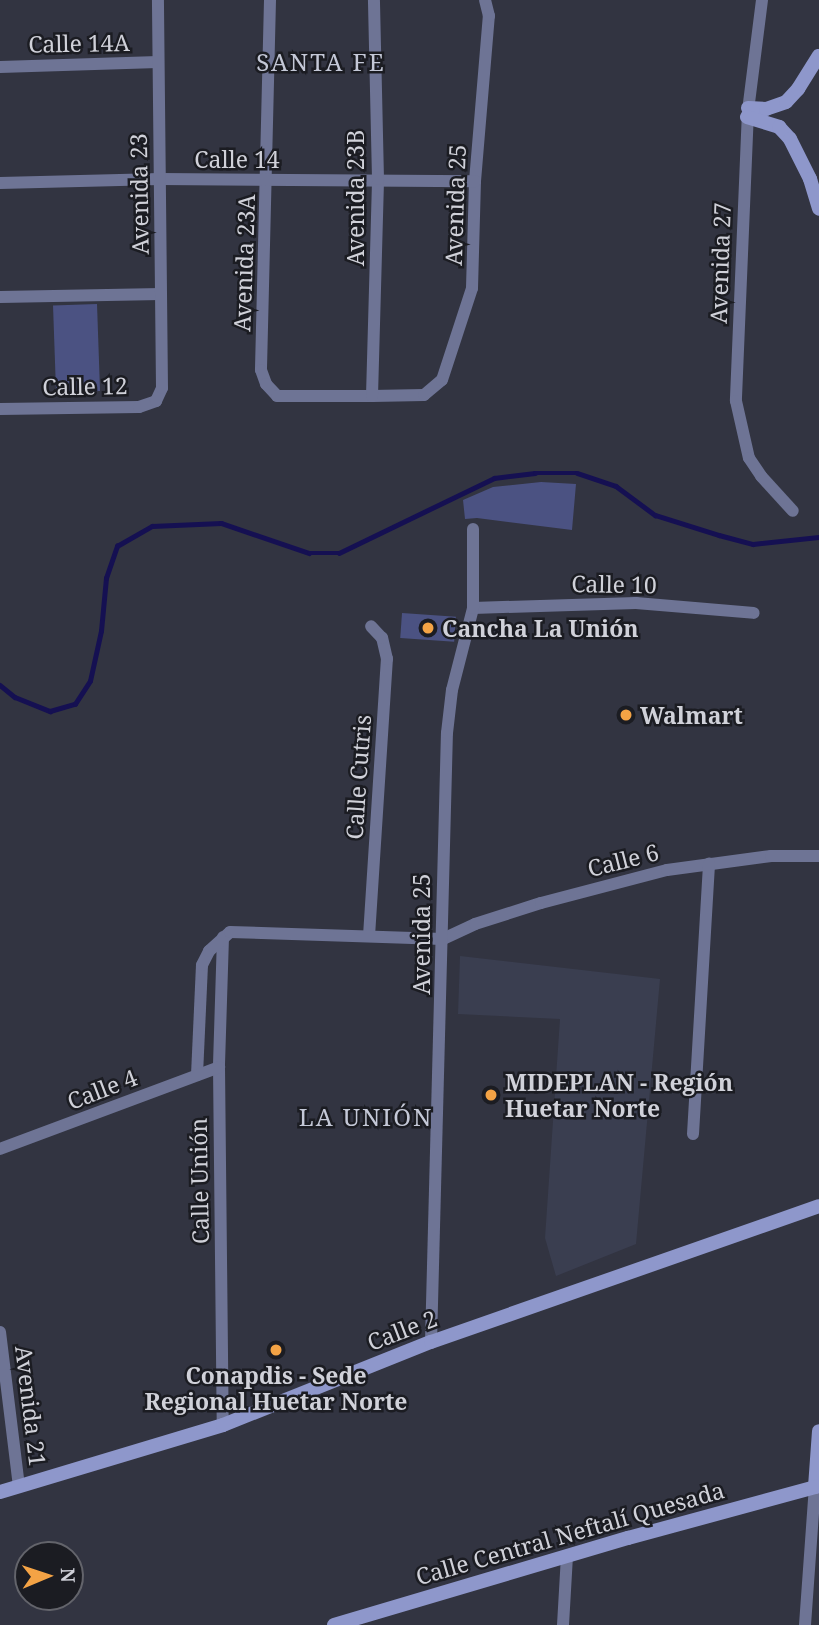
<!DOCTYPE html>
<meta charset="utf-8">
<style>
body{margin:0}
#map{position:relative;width:819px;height:1625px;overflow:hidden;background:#323441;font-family:"Noto Serif",serif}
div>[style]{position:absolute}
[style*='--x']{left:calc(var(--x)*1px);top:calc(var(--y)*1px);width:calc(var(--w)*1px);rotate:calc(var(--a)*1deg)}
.built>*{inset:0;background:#3a3e50}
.green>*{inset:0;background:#4b5282;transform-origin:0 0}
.stream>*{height:4.5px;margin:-2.25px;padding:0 2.25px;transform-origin:2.25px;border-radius:2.25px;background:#151052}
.street>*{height:12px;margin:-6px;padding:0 6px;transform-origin:6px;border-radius:6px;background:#6e7495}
.secondary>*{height:14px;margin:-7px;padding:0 7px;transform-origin:7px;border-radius:7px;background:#8e97cb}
.dots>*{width:19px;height:19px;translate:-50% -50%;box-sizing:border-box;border:4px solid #1b1c22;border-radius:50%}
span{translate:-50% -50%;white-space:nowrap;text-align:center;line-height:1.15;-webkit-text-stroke:5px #1b1c22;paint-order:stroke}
.street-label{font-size:23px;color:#d0d1d9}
.poi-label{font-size:23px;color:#d0d1d9;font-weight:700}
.left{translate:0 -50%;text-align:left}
.neighbourhood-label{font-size:24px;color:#c4c8d7;letter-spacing:2px}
.north{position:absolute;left:14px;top:1541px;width:70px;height:70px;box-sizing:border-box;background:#1b1c22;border:2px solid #63646b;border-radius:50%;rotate:88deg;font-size:19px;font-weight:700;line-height:28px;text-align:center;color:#d0d1d9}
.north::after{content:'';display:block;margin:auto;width:24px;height:32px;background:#f4a345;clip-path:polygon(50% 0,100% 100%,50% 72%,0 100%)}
</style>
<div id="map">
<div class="built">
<div style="clip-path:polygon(460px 956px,660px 979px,636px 1244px,556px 1276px,545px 1238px,560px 1019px,458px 1014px)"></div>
</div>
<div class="green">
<div style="left:97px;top:304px;width:87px;height:44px;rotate:88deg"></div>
<div style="clip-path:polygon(541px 482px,576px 484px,572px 530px,477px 518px,465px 519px,463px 500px,493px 487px)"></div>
<div style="left:402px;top:613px;width:54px;height:25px;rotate:4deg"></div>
</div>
<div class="stream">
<div style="--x:0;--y:685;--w:19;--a:39"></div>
<div style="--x:15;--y:697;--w:38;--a:22"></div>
<div style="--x:50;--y:711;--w:26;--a:-16"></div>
<div style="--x:75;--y:704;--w:27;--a:-57"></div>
<div style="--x:90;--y:681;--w:51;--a:-77.6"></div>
<div style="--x:101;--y:631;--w:53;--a:-84.6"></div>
<div style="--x:106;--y:578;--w:34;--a:-71"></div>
<div style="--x:117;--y:546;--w:40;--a:-29.7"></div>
<div style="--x:152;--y:526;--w:69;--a:-2.5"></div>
<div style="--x:221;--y:523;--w:93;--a:18.8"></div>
<div style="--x:309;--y:553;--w:30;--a:0"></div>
<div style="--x:339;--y:553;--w:172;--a:-25.8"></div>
<div style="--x:494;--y:478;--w:41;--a:-7"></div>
<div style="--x:535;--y:473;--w:42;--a:0"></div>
<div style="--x:577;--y:473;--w:41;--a:18.4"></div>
<div style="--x:616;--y:486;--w:49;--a:36.6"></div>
<div style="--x:655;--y:515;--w:67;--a:17.4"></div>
<div style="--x:719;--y:535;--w:35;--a:15"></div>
<div style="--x:753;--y:544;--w:66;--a:-6.1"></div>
</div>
<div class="street">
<div style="--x:270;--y:0;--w:370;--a:91.4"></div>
<div style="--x:261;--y:370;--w:15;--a:70"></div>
<div style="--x:266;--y:384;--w:16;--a:47"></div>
<div style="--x:277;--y:396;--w:95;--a:0"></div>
<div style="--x:372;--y:396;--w:52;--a:-1.1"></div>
<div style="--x:424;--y:395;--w:23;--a:-40"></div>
<div style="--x:442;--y:380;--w:97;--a:-71.9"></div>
<div style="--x:472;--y:288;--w:107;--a:-88.4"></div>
<div style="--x:475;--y:181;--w:166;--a:-85.2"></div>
<div style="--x:489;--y:16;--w:16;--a:-104"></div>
<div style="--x:762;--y:0;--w:112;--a:97.2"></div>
<div style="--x:748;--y:111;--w:290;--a:92.4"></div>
<div style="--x:736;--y:401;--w:58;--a:77.2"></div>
<div style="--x:749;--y:458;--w:22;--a:56"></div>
<div style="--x:761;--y:476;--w:47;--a:47.6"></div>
<div style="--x:0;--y:67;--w:158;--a:-1.8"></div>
<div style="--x:0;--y:183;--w:160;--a:-1.4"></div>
<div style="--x:160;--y:179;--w:315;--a:0.4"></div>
<div style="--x:0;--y:297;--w:161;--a:-1.1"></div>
<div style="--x:372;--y:396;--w:217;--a:-88.4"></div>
<div style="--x:378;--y:179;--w:179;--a:-91.3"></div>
<div style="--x:0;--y:409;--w:139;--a:-0.8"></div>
<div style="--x:139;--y:407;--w:18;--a:-19"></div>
<div style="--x:156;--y:401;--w:14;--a:-65"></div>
<div style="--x:162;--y:388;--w:388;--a:-90.6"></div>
<div style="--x:473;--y:608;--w:163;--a:-1.8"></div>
<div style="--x:636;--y:603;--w:118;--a:4.8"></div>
<div style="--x:369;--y:936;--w:278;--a:-86.3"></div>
<div style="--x:387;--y:659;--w:22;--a:-103"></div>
<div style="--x:382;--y:638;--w:16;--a:-133"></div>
<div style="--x:223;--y:937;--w:130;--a:91.8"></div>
<div style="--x:219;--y:1067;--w:358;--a:89.4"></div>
<div style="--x:197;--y:1075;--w:110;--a:-87.4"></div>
<div style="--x:202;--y:965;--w:16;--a:-63"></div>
<div style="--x:209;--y:951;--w:28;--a:-42"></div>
<div style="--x:230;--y:932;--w:213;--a:1.9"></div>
<div style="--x:443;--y:939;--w:35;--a:-25"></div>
<div style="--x:475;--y:924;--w:69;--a:-17.7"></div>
<div style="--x:541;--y:903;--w:130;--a:-14.7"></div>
<div style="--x:667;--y:870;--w:105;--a:-7.7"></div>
<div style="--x:771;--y:856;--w:48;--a:0"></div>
<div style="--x:693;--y:1134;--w:271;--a:-86.6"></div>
<div style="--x:0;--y:1149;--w:234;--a:-20.5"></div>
<div style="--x:0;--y:1332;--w:155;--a:83"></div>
<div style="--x:431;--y:1342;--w:609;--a:-88.5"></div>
<div style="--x:447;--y:733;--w:43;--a:-83.4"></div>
<div style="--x:452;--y:690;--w:85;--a:-75.6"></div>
<div style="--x:473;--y:608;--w:79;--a:-90"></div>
<div style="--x:563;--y:1625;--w:69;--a:-86.7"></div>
<div style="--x:805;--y:1625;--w:138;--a:-85.9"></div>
</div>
<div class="secondary">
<div style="--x:748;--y:108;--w:18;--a:3"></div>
<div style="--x:766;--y:109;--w:21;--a:-19"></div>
<div style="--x:786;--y:102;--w:18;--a:-47"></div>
<div style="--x:798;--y:89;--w:39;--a:-58"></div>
<div style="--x:747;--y:117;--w:34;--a:17"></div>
<div style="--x:779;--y:127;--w:16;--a:47"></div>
<div style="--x:790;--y:139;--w:45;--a:63.4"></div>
<div style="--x:810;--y:179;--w:31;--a:73"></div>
<div style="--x:815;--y:1487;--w:56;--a:-85.9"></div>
<div style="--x:0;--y:1492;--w:233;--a:-16.7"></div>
<div style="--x:223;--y:1425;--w:224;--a:-21.8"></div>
<div style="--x:431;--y:1342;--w:411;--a:-19.3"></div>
<div style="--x:334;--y:1625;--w:307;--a:-16.5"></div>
<div style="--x:628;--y:1538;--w:198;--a:-15.2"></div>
</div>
<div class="dots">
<div style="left:428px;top:628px;background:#f4a345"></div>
<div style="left:626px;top:715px;background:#f4a345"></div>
<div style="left:491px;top:1095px;background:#f4a345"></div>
<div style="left:276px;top:1350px;background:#f4a345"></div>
</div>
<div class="street-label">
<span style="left:79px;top:43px;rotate:-1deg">Calle 14A</span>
<span style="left:237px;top:159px">Calle 14</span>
<span style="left:139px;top:194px;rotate:-91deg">Avenida 23</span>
<span style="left:355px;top:198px;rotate:-90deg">Avenida 23B</span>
<span style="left:455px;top:205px;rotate:-88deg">Avenida 25</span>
<span style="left:244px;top:263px;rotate:-88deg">Avenida 23A</span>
<span style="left:720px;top:263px;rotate:-88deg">Avenida 27</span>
<span style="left:85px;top:386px;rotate:-1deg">Calle 12</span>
<span style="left:614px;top:584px;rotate:1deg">Calle 10</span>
<span style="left:358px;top:777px;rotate:-86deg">Calle Cutris</span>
<span style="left:623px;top:860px;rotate:-14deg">Calle 6</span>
<span style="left:421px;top:934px;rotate:-90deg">Avenida 25</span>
<span style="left:102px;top:1089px;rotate:-21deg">Calle 4</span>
<span style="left:199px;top:1181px;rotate:-91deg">Calle Unión</span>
<span style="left:402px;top:1330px;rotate:-21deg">Calle 2</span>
<span style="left:31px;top:1406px;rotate:83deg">Avenida 21</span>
<span style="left:570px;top:1533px;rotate:-16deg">Calle Central Neftalí Quesada</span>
</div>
<div class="poi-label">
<span class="left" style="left:442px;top:628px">Cancha La Unión</span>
<span class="left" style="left:640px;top:715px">Walmart</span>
<span class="left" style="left:505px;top:1095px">MIDEPLAN - Región<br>Huetar Norte</span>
<span style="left:276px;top:1388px">Conapdis - Sede<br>Regional Huetar Norte</span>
</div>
<div class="neighbourhood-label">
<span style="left:321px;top:62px">SANTA FE</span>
<span style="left:366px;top:1117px">LA UNIÓN</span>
</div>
<div class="north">N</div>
</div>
